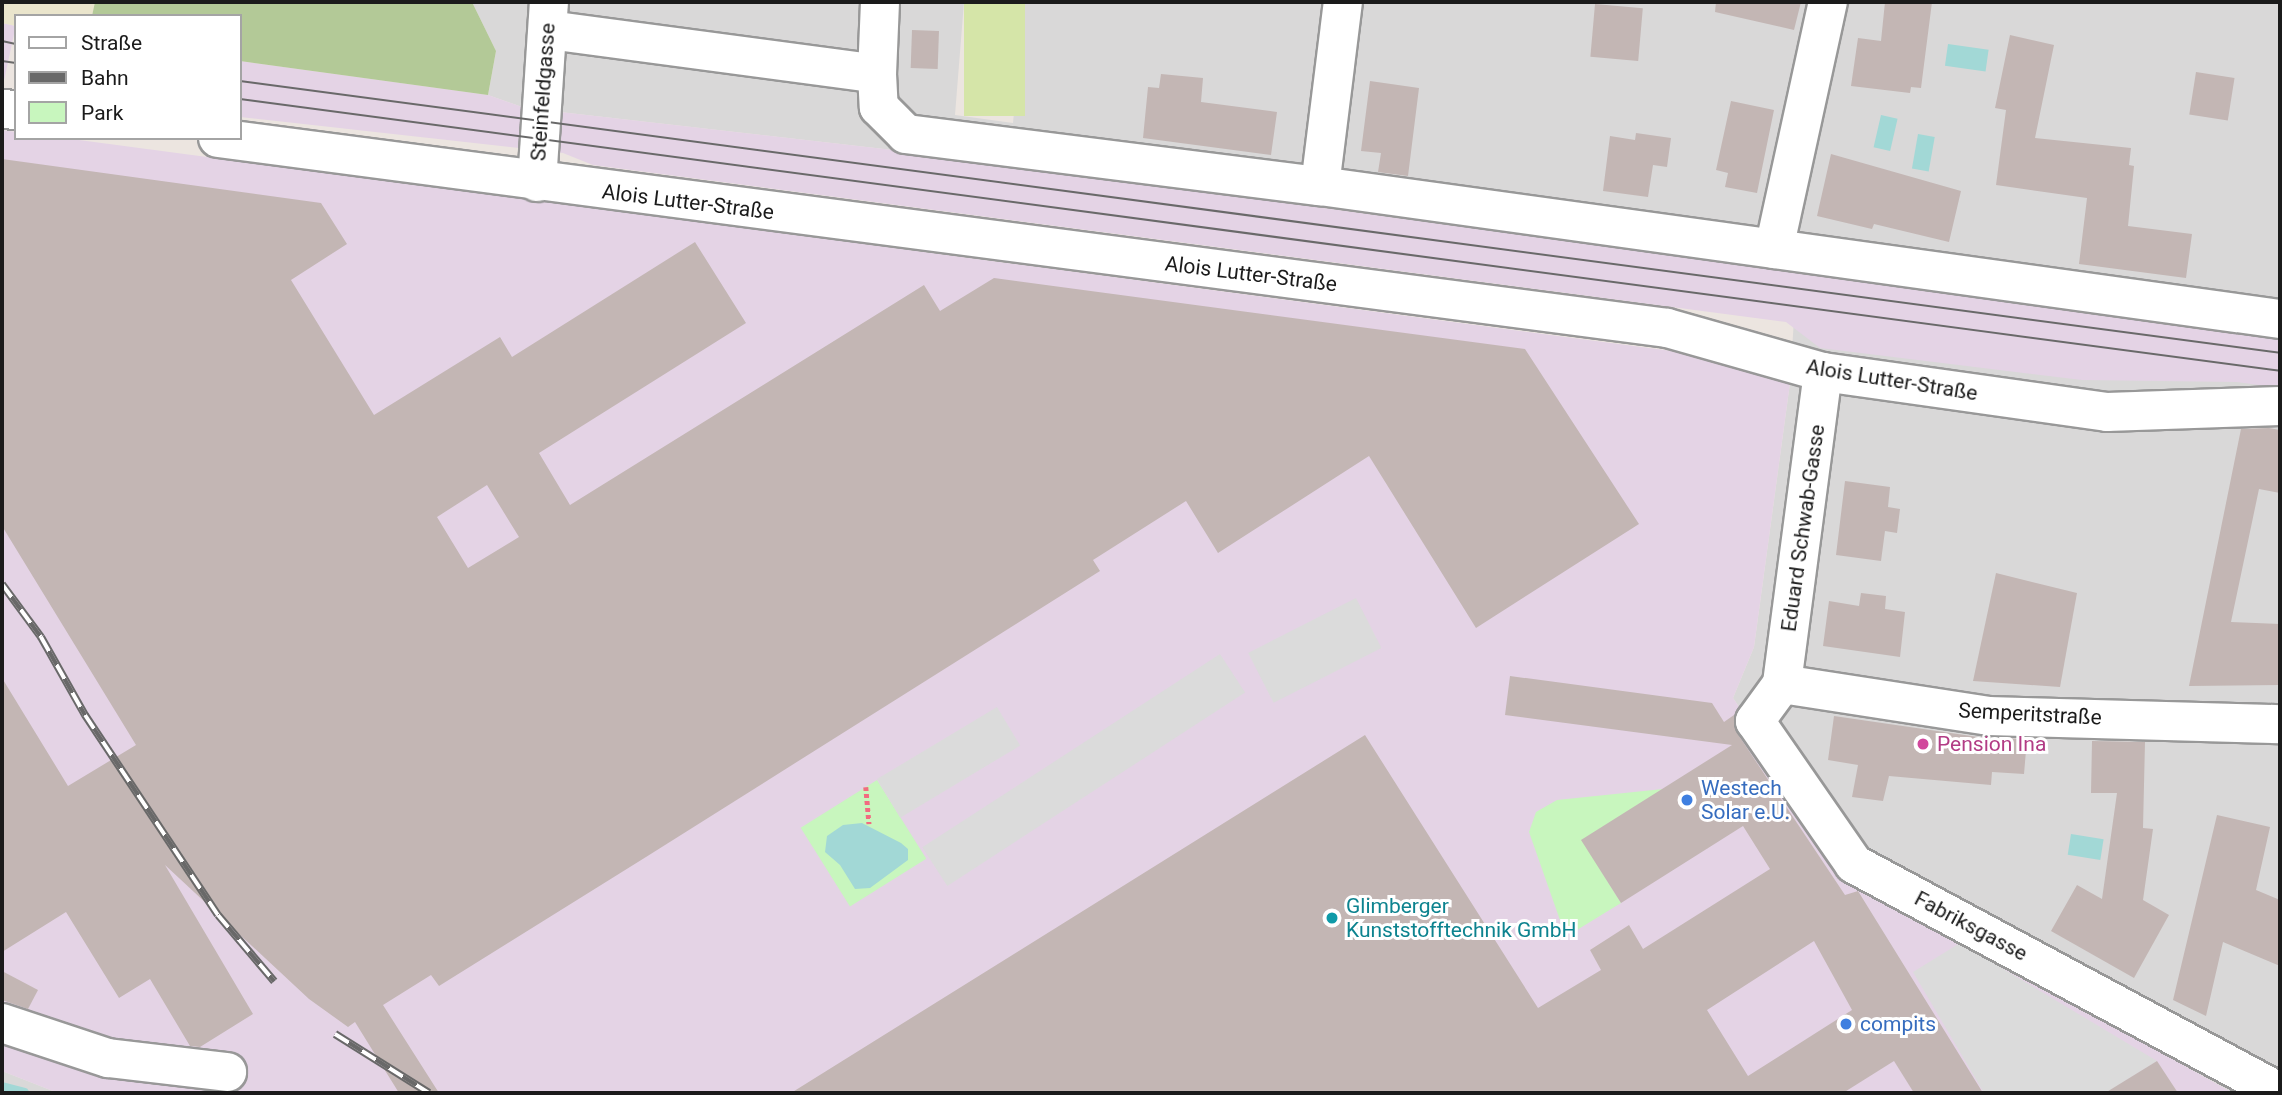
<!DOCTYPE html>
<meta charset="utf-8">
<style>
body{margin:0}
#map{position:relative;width:2282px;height:1095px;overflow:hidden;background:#ece5e0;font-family:Roboto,sans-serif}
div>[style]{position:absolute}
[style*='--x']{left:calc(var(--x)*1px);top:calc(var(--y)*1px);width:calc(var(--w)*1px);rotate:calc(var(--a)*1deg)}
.residential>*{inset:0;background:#d9d8d8}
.industrial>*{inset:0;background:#e4d3e5;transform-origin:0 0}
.farmland>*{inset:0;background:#eae5cc}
.grass>*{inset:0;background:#d5e5a8;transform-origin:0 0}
.forest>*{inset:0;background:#b3c997}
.park>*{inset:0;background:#c8f6be;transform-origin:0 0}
.parking>*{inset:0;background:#dbdbdb;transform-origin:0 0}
.water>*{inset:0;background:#a2d8d6;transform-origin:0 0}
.stream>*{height:10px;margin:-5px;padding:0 5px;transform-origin:5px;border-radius:5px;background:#a2d8d6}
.building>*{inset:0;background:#c3b6b4;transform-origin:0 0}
.path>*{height:4.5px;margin-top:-2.25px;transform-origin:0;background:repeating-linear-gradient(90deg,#f26b80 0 3.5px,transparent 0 7px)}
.roads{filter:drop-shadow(2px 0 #989898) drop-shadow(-2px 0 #989898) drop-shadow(0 2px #989898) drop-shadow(0 -2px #989898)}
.minor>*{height:38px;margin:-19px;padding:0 19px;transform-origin:19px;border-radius:19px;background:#fff}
.tram>*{height:2px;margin:-1px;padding:0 1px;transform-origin:1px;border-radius:1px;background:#696969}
.rail>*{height:8px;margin-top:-4px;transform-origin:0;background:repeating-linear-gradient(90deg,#fff 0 16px,#696969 0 32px);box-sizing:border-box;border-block:2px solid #696969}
.dots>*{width:19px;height:19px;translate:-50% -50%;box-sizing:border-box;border:4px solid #fff;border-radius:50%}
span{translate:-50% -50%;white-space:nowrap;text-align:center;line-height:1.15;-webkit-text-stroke:6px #fff;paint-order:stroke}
.street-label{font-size:21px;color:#1b1b1b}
.hotel-label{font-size:21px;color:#b23c85}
.left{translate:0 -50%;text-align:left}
.shop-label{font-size:21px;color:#366cbe}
.culture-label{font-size:21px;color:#0d838f}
.frame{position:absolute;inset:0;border:4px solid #1b1b1b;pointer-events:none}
.legend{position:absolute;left:14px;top:14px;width:228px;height:126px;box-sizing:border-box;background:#fff;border:2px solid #a4a4a4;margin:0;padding:9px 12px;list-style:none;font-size:21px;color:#1b1b1b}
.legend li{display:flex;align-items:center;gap:14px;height:35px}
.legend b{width:35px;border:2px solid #a4a4a4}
</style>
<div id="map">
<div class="residential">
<div style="clip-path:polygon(472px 2px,964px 2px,955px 115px,1013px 123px,1025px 2px,2280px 2px,2280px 1093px,2233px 1093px,1860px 884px,1733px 698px,1754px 647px,1790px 383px,1797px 270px,893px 150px,525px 108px,488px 95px,496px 51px)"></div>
<div style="clip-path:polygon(2px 1071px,58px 1093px,2px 1093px)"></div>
</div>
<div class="industrial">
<div style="left:2px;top:23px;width:14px;height:54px;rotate:12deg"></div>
<div style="clip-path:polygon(240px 61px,488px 95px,525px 108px,893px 150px,2280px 337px,2280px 388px,2237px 382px,2082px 380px,1820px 348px,1786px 322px,593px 165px,563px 153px,240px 117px)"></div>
<div style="clip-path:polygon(2px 130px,16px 132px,16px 138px,64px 138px,1687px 353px,1790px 383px,1754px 647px,1733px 698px,1860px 884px,2233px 1093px,58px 1093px,2px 1071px)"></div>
</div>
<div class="farmland">
<div style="clip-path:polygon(2px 2px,95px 2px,92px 16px,16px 16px,16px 26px,2px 23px)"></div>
</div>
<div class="grass">
<div style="left:964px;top:2px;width:61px;height:114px"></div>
</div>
<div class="forest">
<div style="clip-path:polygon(95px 2px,472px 2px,496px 51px,488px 95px,240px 61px,240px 16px,92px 16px)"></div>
</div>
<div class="park">
<div style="left:877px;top:780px;width:93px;height:90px;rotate:58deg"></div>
<div style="clip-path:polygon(1663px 789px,1582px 840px,1621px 903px,1572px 933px,1561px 923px,1529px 832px,1536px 812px,1557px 800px)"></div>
</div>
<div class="parking">
<div style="left:1356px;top:598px;width:56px;height:121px;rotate:63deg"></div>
<div style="left:1220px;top:654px;width:46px;height:355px;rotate:57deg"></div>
<div style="left:997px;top:707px;width:45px;height:140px;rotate:59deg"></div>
<div style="clip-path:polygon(1960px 943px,2157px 1061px,2106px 1093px,1984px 1093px,1913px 972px)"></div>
</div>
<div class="water">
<div style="left:1948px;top:44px;width:41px;height:22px;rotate:8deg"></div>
<div style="left:1881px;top:115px;width:17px;height:33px;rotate:13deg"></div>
<div style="left:1918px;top:134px;width:17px;height:35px;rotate:10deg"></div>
<div style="clip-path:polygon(862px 823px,901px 843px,908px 849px,908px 860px,870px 888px,855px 889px,840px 865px,825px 852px,827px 836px,843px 825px)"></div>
<div style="left:2071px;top:834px;width:33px;height:21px;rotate:9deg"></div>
</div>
<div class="stream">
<div style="--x:2;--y:1087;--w:23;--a:15"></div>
</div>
<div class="building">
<div style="clip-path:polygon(1716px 2px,1801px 2px,1794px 30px,1715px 12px)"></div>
<div style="clip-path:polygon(1885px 2px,1932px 2px,1921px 88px,1911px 87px,1910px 93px,1851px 86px,1858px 38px,1881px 41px)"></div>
<div style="left:1595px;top:4px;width:48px;height:53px;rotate:5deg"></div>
<div style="left:912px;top:30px;width:27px;height:38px;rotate:2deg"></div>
<div style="clip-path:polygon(2010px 35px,2054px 45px,2035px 138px,2131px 148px,2129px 165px,2134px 166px,2128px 226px,2192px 234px,2186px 278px,2079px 264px,2087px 198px,1996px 185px,2006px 110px,1995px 108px)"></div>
<div style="left:2196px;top:72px;width:39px;height:43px;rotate:9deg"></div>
<div style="clip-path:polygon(1161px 74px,1203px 78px,1201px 102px,1277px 112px,1271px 155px,1143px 138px,1148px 87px,1159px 88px)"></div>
<div style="clip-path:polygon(1370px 81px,1419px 88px,1408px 176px,1378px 172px,1381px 153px,1361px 151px)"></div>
<div style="clip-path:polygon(1731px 101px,1774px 110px,1757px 193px,1725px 187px,1728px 173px,1716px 170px)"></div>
<div style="clip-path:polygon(1636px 133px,1671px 138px,1667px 167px,1653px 165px,1648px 197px,1603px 191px,1610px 136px,1635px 140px)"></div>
<div style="clip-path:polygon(1831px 154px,1961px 191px,1949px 242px,1874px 224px,1872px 229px,1817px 216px)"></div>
<div style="clip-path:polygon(evenodd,2px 159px,321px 203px,347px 244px,291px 280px,374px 415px,500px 337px,512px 357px,695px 242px,746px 323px,539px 453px,570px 505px,924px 285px,940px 311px,994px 278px,1525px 349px,1639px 524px,1476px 628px,1369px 456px,1218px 553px,1186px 501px,1093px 560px,1100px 571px,646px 857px,439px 986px,431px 975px,383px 1005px,439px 1093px,399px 1093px,355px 1022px,348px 1027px,309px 999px,165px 865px,253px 1014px,200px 1047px,190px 1046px,150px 979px,119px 998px,66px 912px,2px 952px,2px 678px,68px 786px,136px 745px,2px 526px,2px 159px,487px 485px,519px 537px,468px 568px,437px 517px,487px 485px)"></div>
<div style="clip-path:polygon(2269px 428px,2280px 430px,2280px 493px,2259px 489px,2231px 622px,2280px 624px,2280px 685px,2189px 686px,2241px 429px)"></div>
<div style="clip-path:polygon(1845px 481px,1890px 487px,1888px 507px,1900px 509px,1897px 533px,1885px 531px,1881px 561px,1836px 555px)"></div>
<div style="clip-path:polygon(1996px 573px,2077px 593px,2060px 687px,1973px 681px)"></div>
<div style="clip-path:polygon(1861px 593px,1886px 596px,1885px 609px,1905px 612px,1900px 657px,1823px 646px,1829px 601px,1859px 606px)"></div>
<div style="clip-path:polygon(evenodd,1510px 676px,1712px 703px,1724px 722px,1734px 715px,1737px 733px,1845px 895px,1858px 891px,1983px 1093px,1914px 1093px,1894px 1061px,1843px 1093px,791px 1093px,1365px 735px,1538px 1008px,1601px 970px,1590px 950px,1629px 925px,1643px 949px,1770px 869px,1743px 826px,1621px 903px,1581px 840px,1732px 745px,1505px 715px,1510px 676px,1814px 941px,1852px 1010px,1748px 1076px,1707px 1010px,1814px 941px)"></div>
<div style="clip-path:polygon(1834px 716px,1985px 738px,2027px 739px,2024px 774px,1992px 772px,1991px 785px,1889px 776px,1883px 801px,1852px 797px,1858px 765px,1828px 760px)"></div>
<div style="clip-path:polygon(2092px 741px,2145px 742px,2143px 828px,2153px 829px,2143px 900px,2169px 915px,2134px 978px,2051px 931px,2077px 885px,2102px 899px,2117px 793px,2091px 793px)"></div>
<div style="clip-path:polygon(2217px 815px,2270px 827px,2256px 890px,2280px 900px,2280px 966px,2223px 942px,2206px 1016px,2173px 1000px)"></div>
<div style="clip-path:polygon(2px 971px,38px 990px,28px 1009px,2px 1000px)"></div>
<div style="clip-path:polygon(2157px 1061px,2178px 1093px,2105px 1093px)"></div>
</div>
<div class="path">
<div style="--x:866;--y:787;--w:37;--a:85"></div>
</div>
<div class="roads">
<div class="minor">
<div style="--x:549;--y:30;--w:331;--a:7.6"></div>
<div style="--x:877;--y:74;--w:33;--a:87"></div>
<div style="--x:879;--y:107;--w:38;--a:45"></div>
<div style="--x:906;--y:134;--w:417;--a:7.2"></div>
<div style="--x:1320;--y:186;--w:969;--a:7.89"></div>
<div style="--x:877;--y:74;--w:72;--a:-87.6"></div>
<div style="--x:2;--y:109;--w:14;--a:4"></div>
<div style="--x:218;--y:138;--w:1461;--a:7.47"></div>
<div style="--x:1667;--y:328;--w:162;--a:15.8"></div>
<div style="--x:1823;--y:372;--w:287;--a:8"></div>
<div style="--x:2107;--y:412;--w:173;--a:-2"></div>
<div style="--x:537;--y:182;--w:180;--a:-86.2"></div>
<div style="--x:1320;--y:186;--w:185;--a:-82.9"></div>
<div style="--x:1774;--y:249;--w:253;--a:-77.7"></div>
<div style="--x:1823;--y:372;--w:315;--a:97.5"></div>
<div style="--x:1782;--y:684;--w:46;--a:126.1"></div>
<div style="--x:1755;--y:721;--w:174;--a:55.3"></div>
<div style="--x:1854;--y:864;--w:483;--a:28.2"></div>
<div style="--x:1782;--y:684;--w:208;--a:8.8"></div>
<div style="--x:1988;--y:716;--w:292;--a:1.6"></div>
<div style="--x:2;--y:1023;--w:112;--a:18.3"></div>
<div style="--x:108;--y:1058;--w:120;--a:6.7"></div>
</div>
</div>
<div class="tram">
<div style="--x:2;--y:41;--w:14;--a:12"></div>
<div style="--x:2;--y:61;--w:14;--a:8"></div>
<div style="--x:240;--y:81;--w:2058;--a:7.59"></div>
<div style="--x:240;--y:99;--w:2058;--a:7.59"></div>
</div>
<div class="rail">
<div style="--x:2;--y:584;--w:66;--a:53.7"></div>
<div style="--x:41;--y:637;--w:90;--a:60.6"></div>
<div style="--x:85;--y:715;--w:240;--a:56.4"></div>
<div style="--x:218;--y:915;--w:87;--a:49.7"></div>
<div style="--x:335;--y:1034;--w:111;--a:32.1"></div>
</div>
<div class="dots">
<div style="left:1923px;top:744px;background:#d1479c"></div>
<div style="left:1687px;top:800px;background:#3f7fe0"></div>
<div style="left:1332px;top:918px;background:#0f9aa8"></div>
<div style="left:1846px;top:1024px;background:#3f7fe0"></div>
</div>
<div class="street-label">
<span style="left:543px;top:92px;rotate:-86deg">Steinfeldgasse</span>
<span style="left:688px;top:202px;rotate:7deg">Alois Lutter-Straße</span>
<span style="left:1251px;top:274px;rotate:7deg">Alois Lutter-Straße</span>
<span style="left:1892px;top:380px;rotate:9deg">Alois Lutter-Straße</span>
<span style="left:1803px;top:528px;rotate:-82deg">Eduard Schwab-Gasse</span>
<span style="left:2030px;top:714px;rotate:3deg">Semperitstraße</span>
<span style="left:1971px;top:926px;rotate:28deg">Fabriksgasse</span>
</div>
<div class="hotel-label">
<span class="left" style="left:1937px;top:744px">Pension Ina</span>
</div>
<div class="shop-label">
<span class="left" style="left:1701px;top:800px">Westech<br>Solar e.U.</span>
<span class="left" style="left:1860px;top:1024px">compits</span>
</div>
<div class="culture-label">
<span class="left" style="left:1346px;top:918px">Glimberger<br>Kunststofftechnik GmbH</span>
</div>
<div class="frame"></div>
<ul class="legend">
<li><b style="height:9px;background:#fff"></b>Straße</li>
<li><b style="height:9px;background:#696969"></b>Bahn</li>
<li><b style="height:19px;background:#c8f6be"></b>Park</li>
</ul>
</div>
